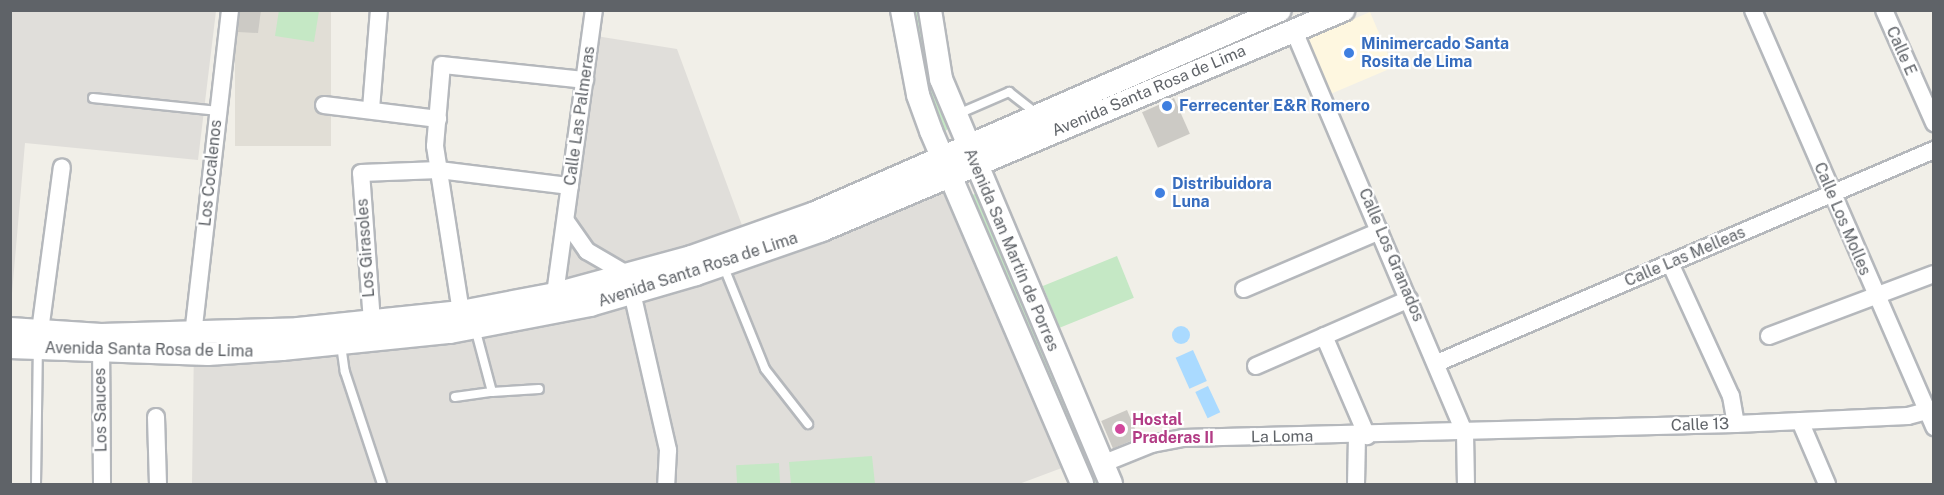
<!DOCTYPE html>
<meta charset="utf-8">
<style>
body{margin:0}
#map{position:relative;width:1944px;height:495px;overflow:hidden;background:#f1efe8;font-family:"Public Sans",sans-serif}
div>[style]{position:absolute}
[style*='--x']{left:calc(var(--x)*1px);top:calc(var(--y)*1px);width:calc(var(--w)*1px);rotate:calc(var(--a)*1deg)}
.commercial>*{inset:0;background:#fef7e0;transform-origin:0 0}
.industrial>*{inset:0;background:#e0deda}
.education>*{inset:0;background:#e1ded6;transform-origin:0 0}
.green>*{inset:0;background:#c5e8c5;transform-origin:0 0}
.water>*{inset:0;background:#aadaff;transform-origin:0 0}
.round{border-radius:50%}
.building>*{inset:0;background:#cccac5;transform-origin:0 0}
.roads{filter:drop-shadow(2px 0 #b5b8bc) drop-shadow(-2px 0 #b5b8bc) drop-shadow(0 2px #b5b8bc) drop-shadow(0 -2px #b5b8bc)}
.lane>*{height:8px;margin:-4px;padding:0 4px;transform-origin:4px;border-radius:4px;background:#fff}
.street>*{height:16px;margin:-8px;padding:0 8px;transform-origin:8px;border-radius:8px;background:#fff}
.secondary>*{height:22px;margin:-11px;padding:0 11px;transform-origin:11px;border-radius:11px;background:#fff}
.dots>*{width:16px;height:16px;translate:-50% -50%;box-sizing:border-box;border:3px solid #fff;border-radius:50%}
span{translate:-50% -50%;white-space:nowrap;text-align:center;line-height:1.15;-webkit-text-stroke:4.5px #fff;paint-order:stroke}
.shop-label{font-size:16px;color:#366cbe;font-weight:700}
.left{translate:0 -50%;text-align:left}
.street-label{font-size:16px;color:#5f6368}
.hotel-label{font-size:16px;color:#b23c85;font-weight:700}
.frame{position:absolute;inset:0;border:12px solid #5f6368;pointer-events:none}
</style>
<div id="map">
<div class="commercial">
<div style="left:1370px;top:12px;width:60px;height:69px;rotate:67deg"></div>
</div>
<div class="industrial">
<div style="clip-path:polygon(11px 11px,216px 11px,198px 160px,25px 143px,11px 305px)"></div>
<div style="clip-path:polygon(596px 36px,677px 49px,750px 247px,955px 161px,1083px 460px,1019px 484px,192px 484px,194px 343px,560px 303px)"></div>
</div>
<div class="education">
<div style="left:235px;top:11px;width:96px;height:135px"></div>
</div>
<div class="green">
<div style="clip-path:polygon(279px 10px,319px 11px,314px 42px,275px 36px)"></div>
<div style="clip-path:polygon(907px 11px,920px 11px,933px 81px,949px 128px,944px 132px,936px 134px)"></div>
<div style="clip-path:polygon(977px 193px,1102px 484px,1089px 484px,963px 199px)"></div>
<div style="left:1117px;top:256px;width:45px;height:80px;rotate:68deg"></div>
<div style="clip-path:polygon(872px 456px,875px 484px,791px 484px,789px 462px)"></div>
<div style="left:779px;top:463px;width:21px;height:43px;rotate:87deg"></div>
</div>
<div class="water">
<div class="round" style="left:1172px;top:326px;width:18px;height:18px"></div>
<div style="left:1193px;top:350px;width:34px;height:19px;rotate:66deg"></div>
<div style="left:1208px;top:386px;width:29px;height:14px;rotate:65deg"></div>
</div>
<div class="building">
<div style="clip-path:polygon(240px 10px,261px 10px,258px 33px,238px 32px)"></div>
<div style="left:1174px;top:98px;width:39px;height:35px;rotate:66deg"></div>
<div style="left:1127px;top:410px;width:30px;height:28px;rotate:67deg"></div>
</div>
<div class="roads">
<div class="lane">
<div style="--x:93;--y:98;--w:126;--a:5.9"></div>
<div style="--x:958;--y:114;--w:56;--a:-23.3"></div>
<div style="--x:1009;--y:92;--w:34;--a:38"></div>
<div style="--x:723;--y:265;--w:112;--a:68"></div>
<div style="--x:765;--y:369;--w:70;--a:52"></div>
<div style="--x:475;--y:328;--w:66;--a:75.1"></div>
<div style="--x:492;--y:392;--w:47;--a:-3.7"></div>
<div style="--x:341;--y:345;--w:27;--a:82"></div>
<div style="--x:345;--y:372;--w:118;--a:71.7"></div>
<div style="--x:455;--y:397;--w:37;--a:-8"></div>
<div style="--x:36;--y:484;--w:135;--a:-89.2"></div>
</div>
<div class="street">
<div style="--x:1753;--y:10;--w:455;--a:66.5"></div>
<div style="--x:1884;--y:10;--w:124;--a:66.1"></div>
<div style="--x:1294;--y:31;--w:437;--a:67"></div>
<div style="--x:1465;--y:433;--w:51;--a:88.9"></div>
<div style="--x:324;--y:105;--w:115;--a:7"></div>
<div style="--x:371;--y:109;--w:99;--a:-85.4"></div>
<div style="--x:566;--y:221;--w:37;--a:55"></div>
<div style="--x:587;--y:251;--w:48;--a:30.3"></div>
<div style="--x:628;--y:275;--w:180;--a:77.1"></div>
<div style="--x:668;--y:450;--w:34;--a:93"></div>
<div style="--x:1670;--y:263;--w:146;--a:65.4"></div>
<div style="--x:1731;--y:396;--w:28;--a:80"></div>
<div style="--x:1244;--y:289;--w:148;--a:-23.1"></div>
<div style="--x:555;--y:294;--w:287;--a:-82.2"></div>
<div style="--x:461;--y:312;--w:168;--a:-98.9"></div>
<div style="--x:435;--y:146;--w:81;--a:-85.1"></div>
<div style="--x:442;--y:65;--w:144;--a:6"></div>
<div style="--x:372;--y:322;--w:149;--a:-94.2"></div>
<div style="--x:361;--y:173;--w:78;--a:-2.2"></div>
<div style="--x:439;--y:170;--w:132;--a:7"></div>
<div style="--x:40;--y:331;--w:165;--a:-82.4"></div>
<div style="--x:193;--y:335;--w:327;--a:-83.5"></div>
<div style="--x:1324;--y:336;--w:109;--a:66.7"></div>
<div style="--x:1769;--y:336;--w:176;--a:-20.6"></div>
<div style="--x:101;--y:339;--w:145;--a:89.6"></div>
<div style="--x:1437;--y:363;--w:541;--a:-23.2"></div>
<div style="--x:1256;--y:366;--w:167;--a:-23.6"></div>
<div style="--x:156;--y:417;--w:67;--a:88.3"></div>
<div style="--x:1800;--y:421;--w:69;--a:66.8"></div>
<div style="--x:1102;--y:464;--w:54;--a:-21.8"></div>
<div style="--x:1152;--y:444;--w:32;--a:-11"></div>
<div style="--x:1183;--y:438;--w:553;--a:-1.45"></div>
<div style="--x:1736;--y:424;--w:172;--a:-2.7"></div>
<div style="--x:1908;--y:416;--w:27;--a:-15"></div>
<div style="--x:1356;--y:484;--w:48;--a:-88.8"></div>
</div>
<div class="secondary">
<div style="--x:902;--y:10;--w:86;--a:79.3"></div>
<div style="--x:918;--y:95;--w:38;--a:70"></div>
<div style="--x:931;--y:131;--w:384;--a:66.8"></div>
<div style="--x:930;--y:10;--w:70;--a:80.9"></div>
<div style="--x:941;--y:79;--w:439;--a:67.2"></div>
<div style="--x:10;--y:329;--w:91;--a:3.8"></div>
<div style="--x:101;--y:335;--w:197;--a:-1.7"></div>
<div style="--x:298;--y:329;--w:164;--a:-6"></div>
<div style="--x:461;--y:312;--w:96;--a:-10.8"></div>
<div style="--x:555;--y:294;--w:141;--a:-15.2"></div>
<div style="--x:691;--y:257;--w:132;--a:-19.5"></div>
<div style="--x:815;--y:213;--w:507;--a:-23.58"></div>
<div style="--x:10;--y:347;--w:198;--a:2"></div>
<div style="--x:208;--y:354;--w:74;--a:-3.9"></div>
<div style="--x:282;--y:349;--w:169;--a:-5.8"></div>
<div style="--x:450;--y:332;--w:143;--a:-10.9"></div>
<div style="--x:590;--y:305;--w:110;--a:-16.3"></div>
<div style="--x:696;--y:274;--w:133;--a:-19.2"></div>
<div style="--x:822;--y:230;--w:566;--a:-22.89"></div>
</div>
</div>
<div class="dots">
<div style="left:1349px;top:53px;background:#3f7fe0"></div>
<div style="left:1167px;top:106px;background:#3f7fe0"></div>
<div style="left:1160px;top:193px;background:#3f7fe0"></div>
<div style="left:1120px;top:429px;background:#d1479c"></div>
</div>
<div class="shop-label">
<span class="left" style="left:1361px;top:53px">Minimercado Santa<br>Rosita de Lima</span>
<span class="left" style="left:1179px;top:106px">Ferrecenter E&amp;R Romero</span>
<span class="left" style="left:1172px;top:193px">Distribuidora<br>Luna</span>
</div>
<div class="street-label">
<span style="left:1901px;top:51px;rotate:66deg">Calle E</span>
<span style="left:1149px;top:91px;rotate:-23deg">Avenida Santa Rosa de Lima</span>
<span style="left:580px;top:116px;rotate:-82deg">Calle Las Palmeras</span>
<span style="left:211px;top:173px;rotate:-84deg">Los Cocalenos</span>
<span style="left:1842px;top:219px;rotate:67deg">Calle Los Molles</span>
<span style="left:366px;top:248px;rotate:-94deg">Los Girasoles</span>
<span style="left:1011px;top:250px;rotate:67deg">Avenida San Martín de Porres</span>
<span style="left:1391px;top:255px;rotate:67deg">Calle Los Granados</span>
<span style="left:1685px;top:257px;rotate:-23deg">Calle Las Melleas</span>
<span style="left:698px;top:270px;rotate:-18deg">Avenida Santa Rosa de Lima</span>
<span style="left:149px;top:350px;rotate:1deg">Avenida Santa Rosa de Lima</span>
<span style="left:101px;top:410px;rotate:-91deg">Los Sauces</span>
<span style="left:1700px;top:425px;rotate:-2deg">Calle 13</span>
<span style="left:1282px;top:437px;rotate:-1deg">La Loma</span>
</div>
<div class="hotel-label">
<span class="left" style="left:1132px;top:429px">Hostal<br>Praderas II</span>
</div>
<div class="frame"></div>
</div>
